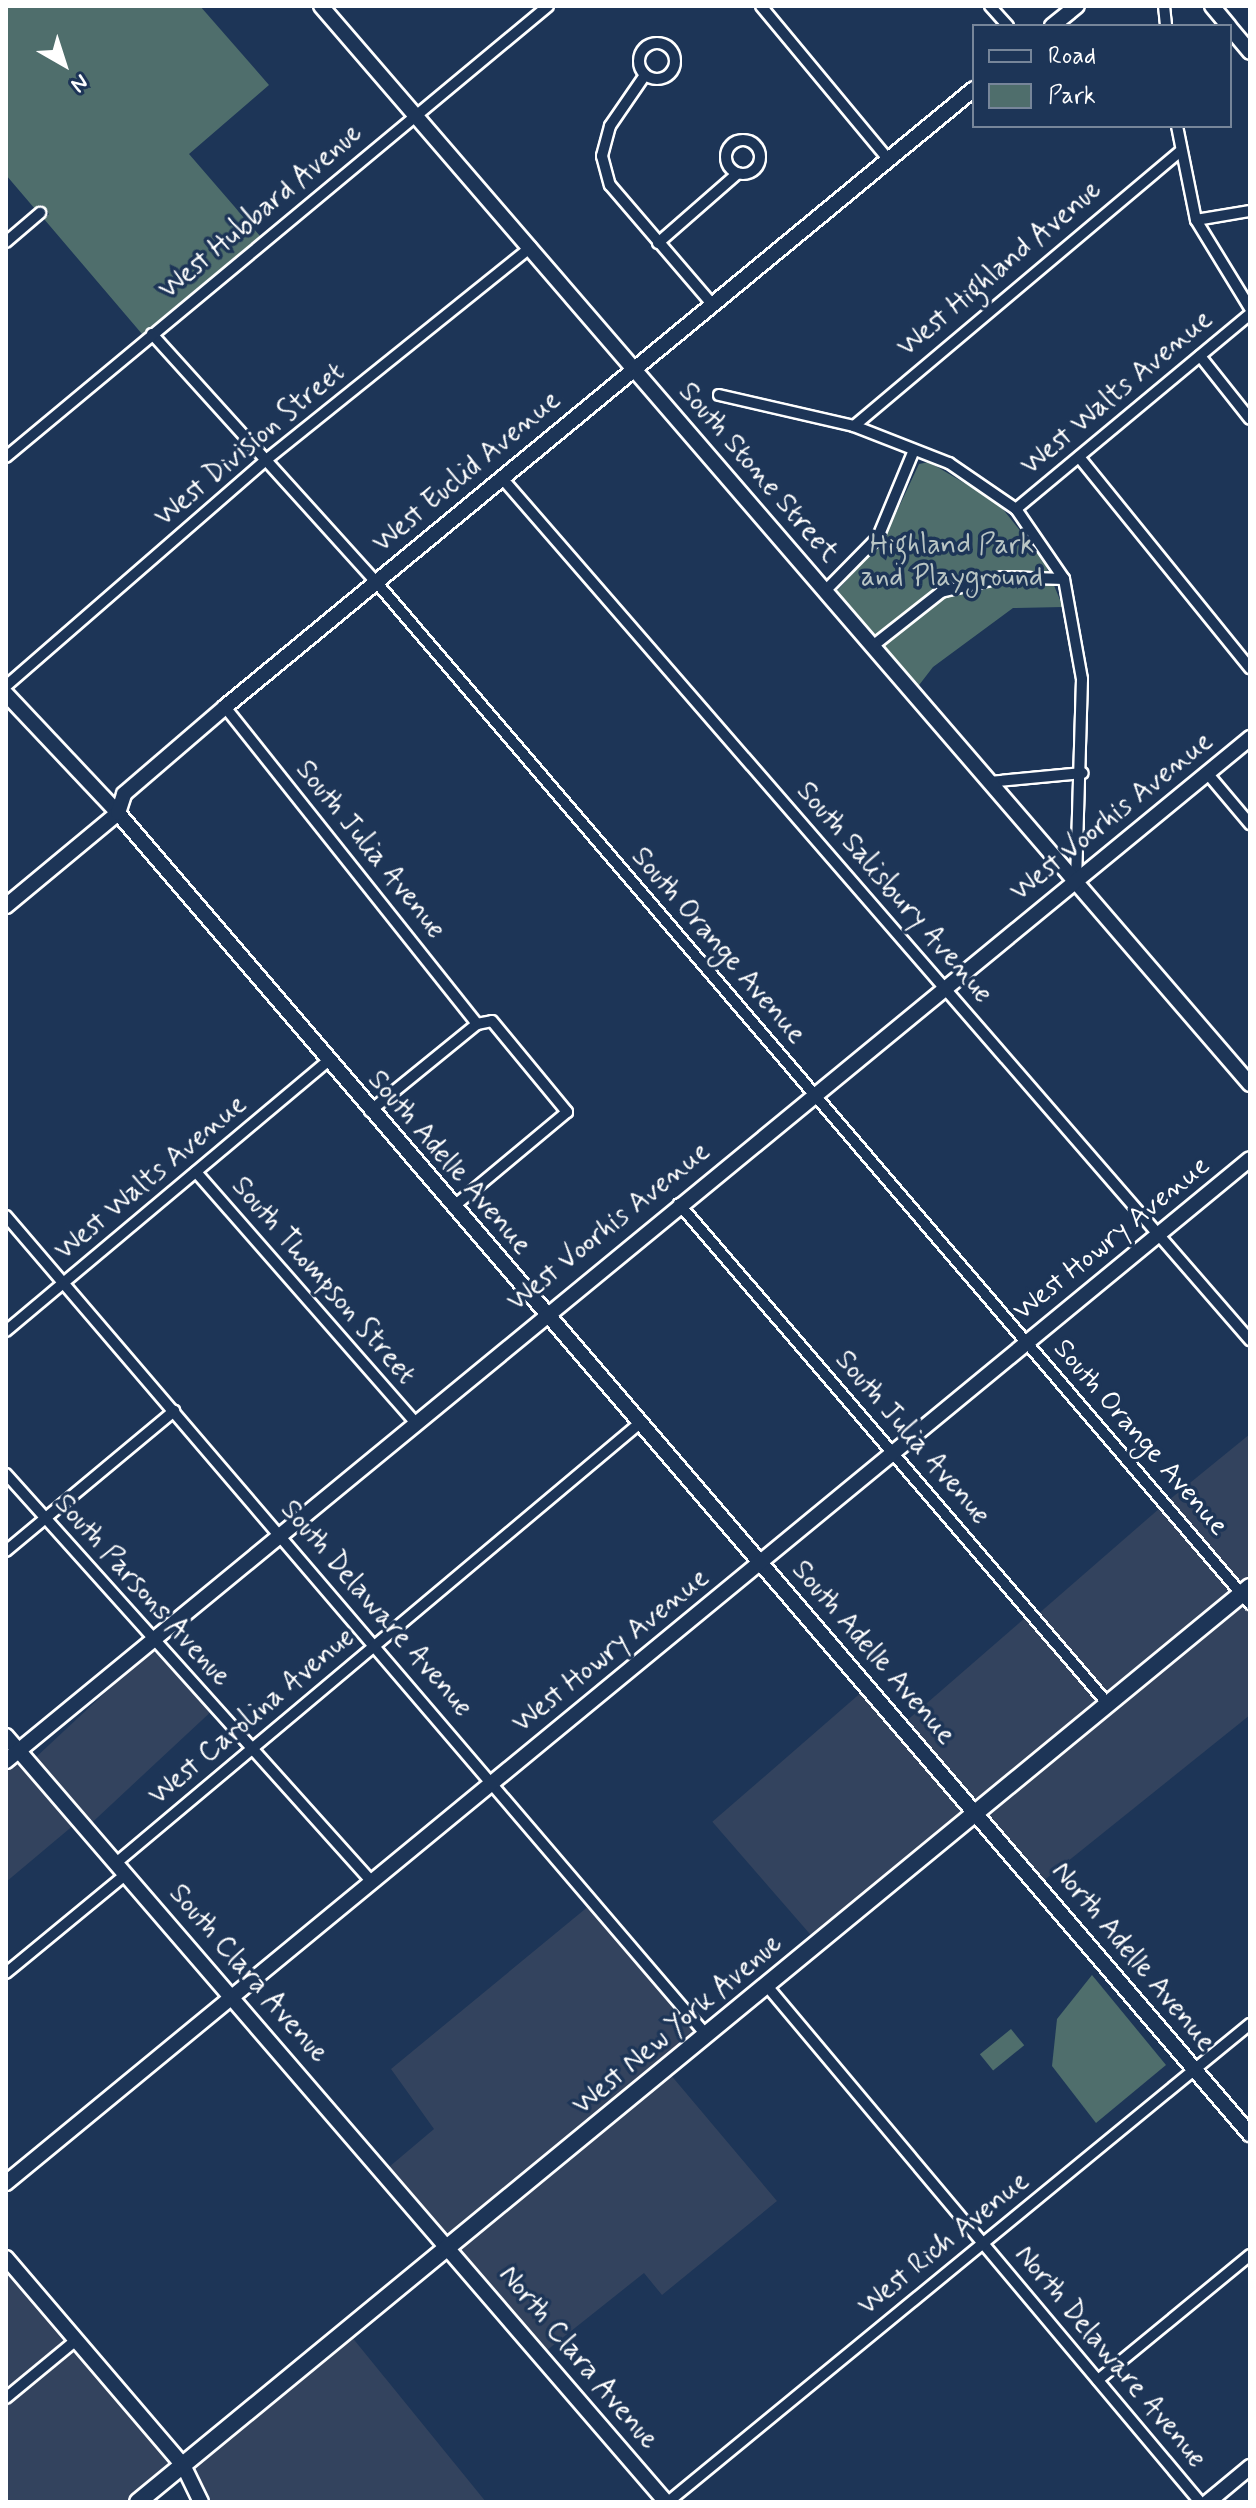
<!DOCTYPE html>
<style>
body{margin:0}
#map{position:relative;width:1256px;height:2508px;overflow:hidden;background:#1d3557;font-family:Mynerve,sans-serif}
div>[style]{position:absolute}
[style*='--x']{left:calc(var(--x)*1px);top:calc(var(--y)*1px);width:calc(var(--w)*1px);rotate:calc(var(--a)*1deg)}
.built>*{inset:0;background:#33435e;transform-origin:0 0}
.green>*{inset:0;background:#4f6e6c;transform-origin:0 0}
.roads{filter:drop-shadow(2px 0 #fff) drop-shadow(-2px 0 #fff) drop-shadow(0 2px #fff) drop-shadow(0 -2px #fff)}
.minor>*{height:10px;margin:-5px;padding:0 5px;transform-origin:5px;border-radius:5px;background:#1d3557}
.minor>.ring{margin:-5px;padding:0;box-sizing:content-box;background:none;border:10px solid #1d3557;border-radius:50%}
.tertiary>*{height:14px;margin:-7px;padding:0 7px;transform-origin:7px;border-radius:7px;background:#1d3557}
.primary>*{height:16px;margin:-8px;padding:0 8px;transform-origin:8px;border-radius:8px;background:#1d3557}
span{translate:-50% -50%;white-space:nowrap;text-align:center;line-height:1.15;-webkit-text-stroke:7px #1d3557;paint-order:stroke}
.street-label{font-size:28px;color:#fff}
.park-label{font-size:28px;color:#b9c5c4}
.frame{position:absolute;inset:0;border:8px solid #fff;pointer-events:none}
.legend{position:absolute;left:972px;top:24px;width:260px;height:104px;box-sizing:border-box;background:#1d3557;border:2px solid #77869a;margin:0;padding:10px 14px;list-style:none;font-size:24px;color:#fff}
.legend li{display:flex;align-items:center;gap:16px;height:40px}
.legend b{width:40px;border:2px solid #77869a}
.north{position:absolute;left:24px;top:24px;width:80px;height:80px;-webkit-text-stroke:6px #1d3557;paint-order:stroke;rotate:141deg;font-size:22px;font-weight:700;line-height:32px;text-align:center;color:#fff}
.north::after{content:'';display:block;margin:auto;width:28px;height:36px;background:#fff;clip-path:polygon(50% 0,100% 100%,50% 72%,0 100%)}
</style>
<div id="map">
<div class="built">
<div style="clip-path:polygon(1250px 1434px,1250px 1579px,1242px 1586px,1169px 1500px)"></div>
<div style="left:1160px;top:1508px;width:112px;height:161px;rotate:49deg"></div>
<div style="clip-path:polygon(1241px 1603px,1250px 1613px,1250px 1715px,1042px 1882px,985px 1814px)"></div>
<div style="left:1026px;top:1617px;width:113px;height:159px;rotate:49deg"></div>
<div style="left:152px;top:1649px;width:86px;height:161px;rotate:47deg"></div>
<div style="left:864px;top:1690px;width:160px;height:201px;rotate:49deg"></div>
<div style="clip-path:polygon(19px 1759px,75px 1824px,6px 1882px,6px 1770px)"></div>
<div style="clip-path:polygon(590px 1905px,698px 2034px,451px 2239px,389px 2167px,434px 2129px,391px 2069px)"></div>
<div style="clip-path:polygon(670px 2074px,777px 2201px,662px 2295px,644px 2273px,546px 2351px,459px 2249px)"></div>
<div style="clip-path:polygon(6px 2267px,67px 2339px,6px 2389px)"></div>
<div style="clip-path:polygon(351px 2336px,486px 2502px,208px 2502px,190px 2468px)"></div>
<div style="clip-path:polygon(76px 2349px,175px 2464px,128px 2502px,6px 2502px,6px 2406px)"></div>
</div>
<div class="green">
<div style="clip-path:polygon(6px 6px,200px 6px,269px 85px,189px 154px,260px 236px,142px 334px,44px 219px,49px 214px,41px 205px,35px 209px,6px 175px)"></div>
<div style="clip-path:polygon(929px 462px,998px 503px,1043px 559px,1063px 607px,1013px 608px,933px 667px,916px 689px,836px 592px,884px 539px,919px 464px)"></div>
<div style="clip-path:polygon(1092px 1975px,1166px 2065px,1096px 2123px,1052px 2066px,1057px 2019px)"></div>
<div style="left:1011px;top:2029px;width:21px;height:40px;rotate:51deg"></div>
</div>
<div class="roads">
<div class="minor">
<div style="--x:761;--y:6;--w:199;--a:50.3"></div>
<div style="--x:990;--y:6;--w:27;--a:48"></div>
<div style="--x:1164;--y:6;--w:20;--a:84"></div>
<div class="ring" style="left:639px;top:43px;width:26px;height:26px"></div>
<div style="--x:645;--y:75;--w:62;--a:124.5"></div>
<div style="--x:610;--y:126;--w:31;--a:105"></div>
<div style="--x:602;--y:156;--w:30;--a:75"></div>
<div style="--x:610;--y:185;--w:158;--a:49.4"></div>
<div style="--x:1177;--y:126;--w:96;--a:78.6"></div>
<div style="--x:1196;--y:220;--w:103;--a:58.5"></div>
<div class="ring" style="left:726px;top:140px;width:24px;height:24px"></div>
<div style="--x:1196;--y:220;--w:55;--a:-9.5"></div>
<div style="--x:6;--y:242;--w:45;--a:-40.5"></div>
<div style="--x:658;--y:243;--w:106;--a:-41.2"></div>
<div style="--x:152;--y:334;--w:334;--a:47.9"></div>
<div style="--x:376;--y:582;--w:1345;--a:49.46"></div>
<div style="--x:1200;--y:356;--w:80;--a:51.6"></div>
<div style="--x:719;--y:395;--w:139;--a:12.9"></div>
<div style="--x:854;--y:426;--w:102;--a:21.3"></div>
<div style="--x:949;--y:463;--w:81;--a:34.5"></div>
<div style="--x:1016;--y:509;--w:85;--a:55.6"></div>
<div style="--x:1064;--y:579;--w:102;--a:79.8"></div>
<div style="--x:1082;--y:679;--w:201;--a:91.7"></div>
<div style="--x:854;--y:426;--w:425;--a:-40.1"></div>
<div style="--x:6;--y:457;--w:705;--a:-39.76"></div>
<div style="--x:1079;--y:457;--w:272;--a:51"></div>
<div style="--x:501;--y:477;--w:1143;--a:49.05"></div>
<div style="--x:1016;--y:509;--w:305;--a:-39.8"></div>
<div style="--x:826;--y:590;--w:74;--a:-45.5"></div>
<div style="--x:878;--y:537;--w:94;--a:-67.5"></div>
<div style="--x:874;--y:645;--w:85;--a:-38.3"></div>
<div style="--x:941;--y:592;--w:64;--a:-13.6"></div>
<div style="--x:1003;--y:577;--w:61;--a:1.9"></div>
<div style="--x:6;--y:686;--w:344;--a:-41"></div>
<div style="--x:266;--y:460;--w:340;--a:-38.8"></div>
<div style="--x:225;--y:707;--w:405;--a:51.5"></div>
<div style="--x:1207;--y:773;--w:67;--a:49.9"></div>
<div style="--x:989;--y:782;--w:94;--a:-5.5"></div>
<div style="--x:370;--y:1111;--w:138;--a:-39.1"></div>
<div style="--x:477;--y:1024;--w:15;--a:-11"></div>
<div style="--x:492;--y:1021;--w:118;--a:50.5"></div>
<div style="--x:567;--y:1112;--w:147;--a:140.2"></div>
<div style="--x:196;--y:1172;--w:332;--a:48.8"></div>
<div style="--x:679;--y:1204;--w:659;--a:49.37"></div>
<div style="--x:6;--y:1216;--w:1079;--a:49.47"></div>
<div style="--x:6;--y:1331;--w:420;--a:-40"></div>
<div style="--x:6;--y:1474;--w:548;--a:48.11"></div>
<div style="--x:6;--y:1551;--w:219;--a:-39.8"></div>
<div style="--x:116;--y:1863;--w:684;--a:-40.02"></div>
<div style="--x:6;--y:1973;--w:156;--a:-39.5"></div>
<div style="--x:767;--y:1986;--w:674;--a:50"></div>
<div style="--x:1098;--y:2380;--w:197;--a:-39.4"></div>
<div style="--x:6;--y:2398;--w:91;--a:-39.6"></div>
<div style="--x:668;--y:2502;--w:753;--a:-39.4"></div>
</div>
<div class="tertiary">
<div style="--x:321;--y:6;--w:1423;--a:49.25"></div>
<div style="--x:1212;--y:6;--w:26;--a:50"></div>
<div style="--x:1052;--y:26;--w:32;--a:-39"></div>
<div style="--x:1230;--y:28;--w:31;--a:50"></div>
<div style="--x:6;--y:694;--w:163;--a:46.7"></div>
<div style="--x:118;--y:813;--w:1740;--a:49.41"></div>
<div style="--x:6;--y:906;--w:146;--a:-39.7"></div>
<div style="--x:118;--y:813;--w:20;--a:-72"></div>
<div style="--x:124;--y:794;--w:133;--a:-40.7"></div>
<div style="--x:225;--y:707;--w:971;--a:-39.53"></div>
<div style="--x:6;--y:1736;--w:1011;--a:49.25"></div>
<div style="--x:6;--y:1761;--w:1611;--a:-39.43"></div>
<div style="--x:6;--y:2183;--w:1611;--a:-39.46"></div>
<div style="--x:6;--y:2258;--w:272;--a:49.5"></div>
<div style="--x:183;--y:2465;--w:41;--a:64.1"></div>
<div style="--x:1208;--y:2502;--w:55;--a:-39.8"></div>
</div>
<div class="primary">
<div style="--x:138;--y:2502;--w:1440;--a:-39.45"></div>
</div>
</div>
<div class="street-label">
<span style="left:261px;top:212px;rotate:-40deg">West Hubbard Avenue</span>
<span style="left:1000px;top:269px;rotate:-40deg">West Highland Avenue</span>
<span style="left:1117px;top:393px;rotate:-40deg">West Walts Avenue</span>
<span style="left:250px;top:445px;rotate:-40deg">West Division Street</span>
<span style="left:467px;top:472px;rotate:-40deg">West Euclid Avenue</span>
<span style="left:758px;top:473px;rotate:49deg">South Stone Street</span>
<span style="left:1112px;top:817px;rotate:-39deg">West Voorhis Avenue</span>
<span style="left:370px;top:850px;rotate:51deg">South Julia Avenue</span>
<span style="left:894px;top:893px;rotate:49deg">South Salisbury Avenue</span>
<span style="left:718px;top:946px;rotate:49deg">South Orange Avenue</span>
<span style="left:449px;top:1163px;rotate:49deg">South Adelle Avenue</span>
<span style="left:151px;top:1178px;rotate:-40deg">West Walts Avenue</span>
<span style="left:609px;top:1227px;rotate:-39deg">West Voorhis Avenue</span>
<span style="left:1112px;top:1239px;rotate:-39deg">West Howry Avenue</span>
<span style="left:323px;top:1281px;rotate:49deg">South Thompson Street</span>
<span style="left:912px;top:1438px;rotate:49deg">South Julia Avenue</span>
<span style="left:1140px;top:1438px;rotate:49deg">South Orange Avenue</span>
<span style="left:142px;top:1591px;rotate:48deg">South Parsons Avenue</span>
<span style="left:376px;top:1609px;rotate:49deg">South Delaware Avenue</span>
<span style="left:611px;top:1651px;rotate:-39deg">West Howry Avenue</span>
<span style="left:873px;top:1653px;rotate:49deg">South Adelle Avenue</span>
<span style="left:252px;top:1717px;rotate:-40deg">West Carolina Avenue</span>
<span style="left:1133px;top:1957px;rotate:50deg">North Adelle Avenue</span>
<span style="left:248px;top:1974px;rotate:49deg">South Clara Avenue</span>
<span style="left:678px;top:2025px;rotate:-40deg">West New York Avenue</span>
<span style="left:944px;top:2244px;rotate:-39deg">West Rich Avenue</span>
<span style="left:1110px;top:2357px;rotate:50deg">North Delaware Avenue</span>
<span style="left:578px;top:2358px;rotate:50deg">North Clara Avenue</span>
</div>
<div class="park-label">
<span style="left:952px;top:562px">Highland Park<br>and Playground</span>
</div>
<div class="frame"></div>
<ul class="legend">
<li><b style="height:10px;background:#1d3557"></b>Road</li>
<li><b style="height:22px;background:#4f6e6c"></b>Park</li>
</ul>
<div class="north">N</div>
</div>
